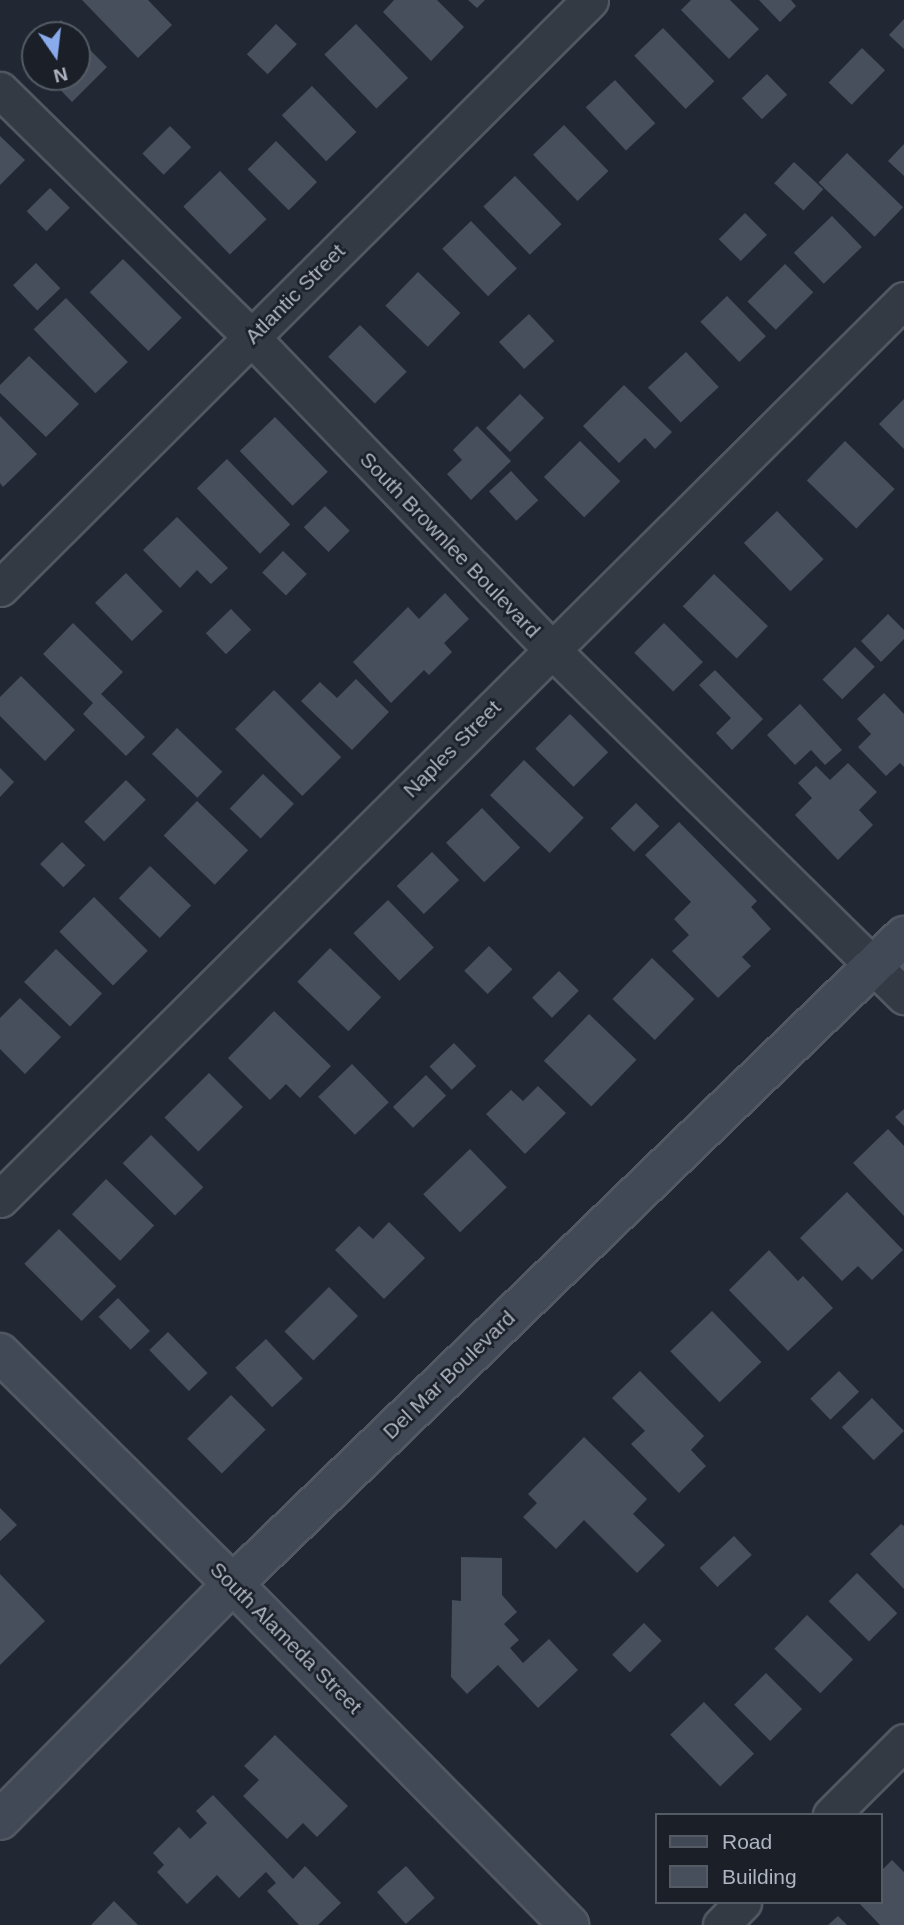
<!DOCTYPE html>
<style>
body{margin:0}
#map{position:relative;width:904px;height:1925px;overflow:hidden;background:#212833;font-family:Arial,sans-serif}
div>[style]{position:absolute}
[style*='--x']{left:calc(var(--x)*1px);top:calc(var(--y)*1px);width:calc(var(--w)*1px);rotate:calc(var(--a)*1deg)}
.building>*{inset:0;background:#474f5c;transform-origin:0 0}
.roads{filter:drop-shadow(2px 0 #515862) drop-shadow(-2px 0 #515862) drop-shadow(0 2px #515862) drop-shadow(0 -2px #515862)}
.street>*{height:35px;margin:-17.5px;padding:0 17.5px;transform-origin:17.5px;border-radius:17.5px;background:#343a44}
.secondary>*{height:38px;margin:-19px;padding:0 19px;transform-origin:19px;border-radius:19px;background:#424956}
span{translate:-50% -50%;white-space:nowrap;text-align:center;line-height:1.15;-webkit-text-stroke:5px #1a1f28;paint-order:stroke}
.street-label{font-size:21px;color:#aeb5c1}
.legend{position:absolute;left:655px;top:1813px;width:228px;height:91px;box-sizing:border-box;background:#1a1f28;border:2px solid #555b65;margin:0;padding:9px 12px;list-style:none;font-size:21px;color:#aeb5c1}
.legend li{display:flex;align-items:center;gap:14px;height:35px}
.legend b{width:35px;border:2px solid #555b65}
.north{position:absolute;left:21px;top:21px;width:70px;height:70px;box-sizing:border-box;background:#1a1f28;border:2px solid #555b65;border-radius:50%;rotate:166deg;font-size:19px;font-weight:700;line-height:28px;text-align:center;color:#aeb5c1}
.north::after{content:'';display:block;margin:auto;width:24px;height:32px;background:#89abeb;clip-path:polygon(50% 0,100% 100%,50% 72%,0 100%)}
</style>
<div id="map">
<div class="building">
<div style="clip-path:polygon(82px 0,148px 0,172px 25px,138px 58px)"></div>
<div style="clip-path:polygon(394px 0,437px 0,464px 27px,431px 61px,383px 12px)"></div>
<div style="clip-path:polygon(468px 0,485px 0,477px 8px)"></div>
<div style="clip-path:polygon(691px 0,730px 0,759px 29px,729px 59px,681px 10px)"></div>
<div style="clip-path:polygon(759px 0,791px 0,796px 6px,780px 22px)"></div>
<div style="clip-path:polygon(904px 19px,904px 49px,889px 35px)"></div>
<div style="clip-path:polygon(61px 20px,75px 35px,45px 35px)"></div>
<div style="left:276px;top:24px;width:29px;height:42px;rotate:44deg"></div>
<div style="left:356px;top:24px;width:75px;height:44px;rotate:46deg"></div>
<div style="left:663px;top:28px;width:74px;height:40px;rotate:46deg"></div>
<div style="clip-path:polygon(77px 37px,107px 67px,72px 102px,48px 77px,77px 77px)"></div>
<div style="clip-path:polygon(35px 45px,35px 64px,26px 54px)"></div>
<div style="left:862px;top:48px;width:32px;height:48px;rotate:44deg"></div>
<div style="left:767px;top:74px;width:29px;height:35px;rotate:46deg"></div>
<div style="left:615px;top:80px;width:59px;height:40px;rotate:47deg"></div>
<div style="left:312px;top:86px;width:64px;height:42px;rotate:46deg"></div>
<div style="left:564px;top:125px;width:64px;height:43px;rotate:46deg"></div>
<div style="left:170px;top:126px;width:30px;height:39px;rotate:45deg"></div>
<div style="clip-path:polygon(0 136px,25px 160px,0 185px)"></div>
<div style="left:276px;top:141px;width:58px;height:40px;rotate:45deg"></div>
<div style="clip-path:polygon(904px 144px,904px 176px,888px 161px)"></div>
<div style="left:847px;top:153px;width:78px;height:41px;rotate:44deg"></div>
<div style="left:794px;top:162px;width:40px;height:29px;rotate:43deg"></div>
<div style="left:220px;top:171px;width:67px;height:51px;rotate:46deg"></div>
<div style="left:515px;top:176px;width:67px;height:44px;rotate:46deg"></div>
<div style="left:50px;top:188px;width:28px;height:33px;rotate:45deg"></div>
<div style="left:745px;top:213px;width:31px;height:37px;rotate:45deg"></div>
<div style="left:832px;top:216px;width:43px;height:53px;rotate:46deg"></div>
<div style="left:471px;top:221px;width:66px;height:40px;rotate:46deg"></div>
<div style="left:123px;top:259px;width:83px;height:47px;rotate:45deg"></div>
<div style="left:36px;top:263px;width:35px;height:32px;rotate:46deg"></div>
<div style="left:785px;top:264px;width:40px;height:53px;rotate:45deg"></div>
<div style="left:418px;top:272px;width:59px;height:47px;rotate:44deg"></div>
<div style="left:727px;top:296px;width:56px;height:37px;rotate:46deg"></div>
<div style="left:66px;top:298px;width:89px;height:45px;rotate:46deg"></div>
<div style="left:529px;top:314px;width:37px;height:41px;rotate:47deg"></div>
<div style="left:360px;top:325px;width:66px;height:45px;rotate:45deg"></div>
<div style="left:686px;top:352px;width:48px;height:52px;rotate:47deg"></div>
<div style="clip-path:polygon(29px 356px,79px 404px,46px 437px,0 393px,0 385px)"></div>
<div style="clip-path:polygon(624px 385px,672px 432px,655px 449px,645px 438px,619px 463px,583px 426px)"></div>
<div style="left:520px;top:394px;width:34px;height:48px;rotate:45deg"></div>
<div style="clip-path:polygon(904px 399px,904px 449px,879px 424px)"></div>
<div style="clip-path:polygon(0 416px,37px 454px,3px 487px,0 483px)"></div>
<div style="left:275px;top:417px;width:76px;height:49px;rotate:46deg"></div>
<div style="clip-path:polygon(477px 426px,511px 461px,471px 500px,447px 474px,462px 460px,453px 450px)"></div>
<div style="left:580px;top:441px;width:57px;height:51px;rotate:45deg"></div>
<div style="left:845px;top:441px;width:69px;height:55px;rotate:44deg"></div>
<div style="left:227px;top:459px;width:91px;height:42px;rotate:46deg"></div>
<div style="left:511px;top:471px;width:40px;height:30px;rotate:47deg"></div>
<div style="left:325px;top:506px;width:35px;height:30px;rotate:45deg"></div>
<div style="left:777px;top:511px;width:67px;height:46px;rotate:46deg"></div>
<div style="clip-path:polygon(177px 517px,228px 568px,211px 584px,197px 570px,180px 588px,143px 550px)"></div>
<div style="left:283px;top:551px;width:33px;height:30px;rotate:44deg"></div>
<div style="left:126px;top:573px;width:53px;height:43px;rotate:46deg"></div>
<div style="left:714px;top:574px;width:75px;height:45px;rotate:44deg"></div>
<div style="clip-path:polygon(445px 593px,469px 619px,444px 643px,452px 652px,429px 675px,424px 670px,391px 703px,353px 662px,408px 607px,419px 619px)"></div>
<div style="left:231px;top:609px;width:29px;height:35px;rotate:46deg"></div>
<div style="clip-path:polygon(888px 614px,904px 630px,904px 639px,881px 662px,861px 641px)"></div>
<div style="clip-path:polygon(73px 623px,123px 672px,101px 694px,145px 737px,126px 756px,83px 714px,93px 703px,43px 654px)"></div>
<div style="left:664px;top:623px;width:55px;height:42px;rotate:45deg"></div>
<div style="left:855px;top:647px;width:28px;height:46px;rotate:45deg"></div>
<div style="clip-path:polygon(715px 670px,763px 719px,732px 750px,716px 733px,731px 718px,699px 685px)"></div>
<div style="clip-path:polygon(21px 676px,75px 730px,45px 761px,0 716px,0 697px)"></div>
<div style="clip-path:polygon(356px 679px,389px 712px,352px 750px,301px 701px,320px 682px,337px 698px)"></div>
<div style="left:274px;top:690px;width:95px;height:55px;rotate:45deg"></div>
<div style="clip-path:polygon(884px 693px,904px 714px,904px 767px,900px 763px,886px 776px,858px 747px,871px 734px,857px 719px)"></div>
<div style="clip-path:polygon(800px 704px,842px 750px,825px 765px,811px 750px,795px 765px,767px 735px)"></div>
<div style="left:570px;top:714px;width:54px;height:49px;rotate:45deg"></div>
<div style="left:177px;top:728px;width:63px;height:36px;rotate:44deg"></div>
<div style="left:524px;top:760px;width:83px;height:49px;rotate:44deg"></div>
<div style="clip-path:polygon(848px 763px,877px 792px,859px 810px,873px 825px,838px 860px,795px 815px,812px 798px,798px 783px,816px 766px,830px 780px)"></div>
<div style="clip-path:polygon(0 768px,14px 782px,0 797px)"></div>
<div style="left:263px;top:774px;width:43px;height:48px;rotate:44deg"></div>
<div style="left:126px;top:780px;width:28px;height:59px;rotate:45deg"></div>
<div style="left:197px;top:801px;width:71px;height:48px;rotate:44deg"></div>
<div style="left:636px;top:803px;width:33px;height:36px;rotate:45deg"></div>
<div style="left:482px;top:808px;width:55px;height:50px;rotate:46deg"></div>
<div style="clip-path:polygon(679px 822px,757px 901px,751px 907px,771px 929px,742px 957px,751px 966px,718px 998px,672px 951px,689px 935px,674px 919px,691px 902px,645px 855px)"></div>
<div style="left:62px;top:842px;width:33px;height:31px;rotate:45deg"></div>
<div style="left:432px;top:852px;width:39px;height:49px;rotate:46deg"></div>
<div style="left:150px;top:866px;width:57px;height:45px;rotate:44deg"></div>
<div style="left:94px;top:897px;width:76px;height:49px;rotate:45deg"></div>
<div style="left:388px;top:900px;width:66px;height:48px;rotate:46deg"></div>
<div style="left:489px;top:946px;width:33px;height:35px;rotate:45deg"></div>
<div style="left:330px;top:948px;width:71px;height:47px;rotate:44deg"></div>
<div style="left:56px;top:949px;width:64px;height:46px;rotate:44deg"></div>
<div style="left:652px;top:958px;width:59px;height:57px;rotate:44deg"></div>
<div style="left:559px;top:971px;width:28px;height:38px;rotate:45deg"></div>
<div style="clip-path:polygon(20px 998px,61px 1037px,25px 1074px,0 1049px,0 1018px)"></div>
<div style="clip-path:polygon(274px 1011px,331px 1066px,300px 1098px,286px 1084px,270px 1100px,228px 1058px)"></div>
<div style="left:589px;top:1014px;width:66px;height:65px;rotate:44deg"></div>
<div style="left:454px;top:1043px;width:32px;height:34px;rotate:46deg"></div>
<div style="left:352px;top:1064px;width:53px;height:47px;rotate:46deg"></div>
<div style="left:209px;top:1073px;width:48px;height:63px;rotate:45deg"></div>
<div style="left:426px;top:1075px;width:29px;height:46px;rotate:46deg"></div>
<div style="clip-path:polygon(538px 1086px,566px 1113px,525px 1154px,486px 1114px,511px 1090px,523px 1101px)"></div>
<div style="clip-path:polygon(904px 1109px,904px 1126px,895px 1117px)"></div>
<div style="clip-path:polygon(888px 1129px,904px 1146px,904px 1216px,853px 1163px)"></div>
<div style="left:151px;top:1135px;width:74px;height:40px;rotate:45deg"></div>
<div style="left:470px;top:1149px;width:53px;height:65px;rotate:46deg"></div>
<div style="left:106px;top:1179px;width:67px;height:49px;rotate:44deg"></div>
<div style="clip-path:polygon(847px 1192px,903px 1250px,872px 1280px,858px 1266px,842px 1281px,800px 1238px)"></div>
<div style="clip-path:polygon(389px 1222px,425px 1258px,384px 1299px,335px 1250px,359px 1226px,373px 1239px)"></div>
<div style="left:59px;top:1229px;width:81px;height:49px;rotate:45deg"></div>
<div style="clip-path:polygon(769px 1250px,798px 1281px,803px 1276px,833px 1308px,788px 1351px,729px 1290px)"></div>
<div style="left:329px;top:1287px;width:41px;height:63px;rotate:45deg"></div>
<div style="left:118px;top:1298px;width:46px;height:27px;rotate:46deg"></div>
<div style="left:712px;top:1311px;width:71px;height:58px;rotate:46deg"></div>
<div style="left:168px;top:1332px;width:57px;height:26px;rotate:46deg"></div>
<div style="left:266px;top:1339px;width:54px;height:42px;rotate:47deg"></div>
<div style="clip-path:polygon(640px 1371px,704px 1436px,691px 1450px,706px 1466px,679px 1493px,631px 1444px,645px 1431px,612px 1398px)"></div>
<div style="left:839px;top:1371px;width:29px;height:40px;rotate:46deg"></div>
<div style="left:231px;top:1395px;width:49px;height:62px;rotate:45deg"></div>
<div style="left:872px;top:1398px;width:46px;height:42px;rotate:46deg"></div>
<div style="clip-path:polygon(584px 1437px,647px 1499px,633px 1514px,665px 1545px,637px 1573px,584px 1520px,556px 1549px,523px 1517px,537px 1503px,528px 1494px)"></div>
<div style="clip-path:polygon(0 1508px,17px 1525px,0 1541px)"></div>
<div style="clip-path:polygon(901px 1524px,904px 1526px,904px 1589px,870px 1554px)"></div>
<div style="left:734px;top:1536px;width:26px;height:47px;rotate:47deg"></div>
<div style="clip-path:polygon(461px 1557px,502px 1558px,502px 1595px,517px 1612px,504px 1624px,519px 1640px,510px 1648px,523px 1663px,549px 1639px,578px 1670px,538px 1708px,498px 1665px,467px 1694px,451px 1677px,452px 1600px,461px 1601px)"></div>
<div style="left:857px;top:1573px;width:57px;height:40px;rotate:45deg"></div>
<div style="clip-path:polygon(0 1574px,45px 1621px,0 1665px)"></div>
<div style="left:807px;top:1615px;width:64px;height:47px;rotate:44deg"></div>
<div style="left:644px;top:1623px;width:25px;height:45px;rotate:45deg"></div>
<div style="left:766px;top:1673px;width:51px;height:45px;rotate:45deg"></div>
<div style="left:704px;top:1702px;width:72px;height:47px;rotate:46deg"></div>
<div style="clip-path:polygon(275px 1735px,348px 1806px,317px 1837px,303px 1823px,287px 1839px,243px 1796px,259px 1780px,244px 1766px)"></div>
<div style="clip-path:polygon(213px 1795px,293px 1879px,305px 1866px,341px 1903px,318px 1925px,299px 1925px,267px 1891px,276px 1883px,266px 1872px,239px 1898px,217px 1875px,187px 1904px,157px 1872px,164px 1865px,153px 1853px,179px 1827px,190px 1839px,207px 1823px,196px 1811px)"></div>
<div style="clip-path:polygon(892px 1860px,904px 1872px,904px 1925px,880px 1925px,858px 1902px,881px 1902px,881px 1871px)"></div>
<div style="left:406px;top:1866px;width:43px;height:39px;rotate:48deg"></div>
<div style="clip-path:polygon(114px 1901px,138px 1925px,91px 1925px)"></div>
<div style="clip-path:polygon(838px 1916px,847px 1925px,828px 1925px)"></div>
</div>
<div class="roads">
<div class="street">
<div style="--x:0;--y:90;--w:352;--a:44.5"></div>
<div style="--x:251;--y:337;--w:434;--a:46.1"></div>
<div style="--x:552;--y:650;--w:494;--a:44.5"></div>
<div style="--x:0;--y:588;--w:833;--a:-44.9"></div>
<div style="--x:0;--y:1199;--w:1275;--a:-44.84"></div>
<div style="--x:831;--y:1815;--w:103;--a:-45"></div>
<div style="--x:721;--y:1925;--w:32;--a:-46"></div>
</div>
<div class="secondary">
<div style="--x:0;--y:1353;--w:328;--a:44.8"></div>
<div style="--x:233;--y:1584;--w:479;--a:45.4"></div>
<div style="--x:0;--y:1820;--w:332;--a:-45.4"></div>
<div style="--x:233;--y:1584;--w:933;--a:-44"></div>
</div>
</div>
<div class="street-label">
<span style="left:295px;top:294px;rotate:-45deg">Atlantic Street</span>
<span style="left:450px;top:545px;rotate:46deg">South Brownlee Boulevard</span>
<span style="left:452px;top:749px;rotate:-45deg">Naples Street</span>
<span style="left:449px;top:1375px;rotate:-44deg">Del Mar Boulevard</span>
<span style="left:286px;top:1638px;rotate:45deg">South Alameda Street</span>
</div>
<ul class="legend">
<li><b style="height:9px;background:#424956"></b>Road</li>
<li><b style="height:19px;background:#474f5c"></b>Building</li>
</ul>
<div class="north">N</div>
</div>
